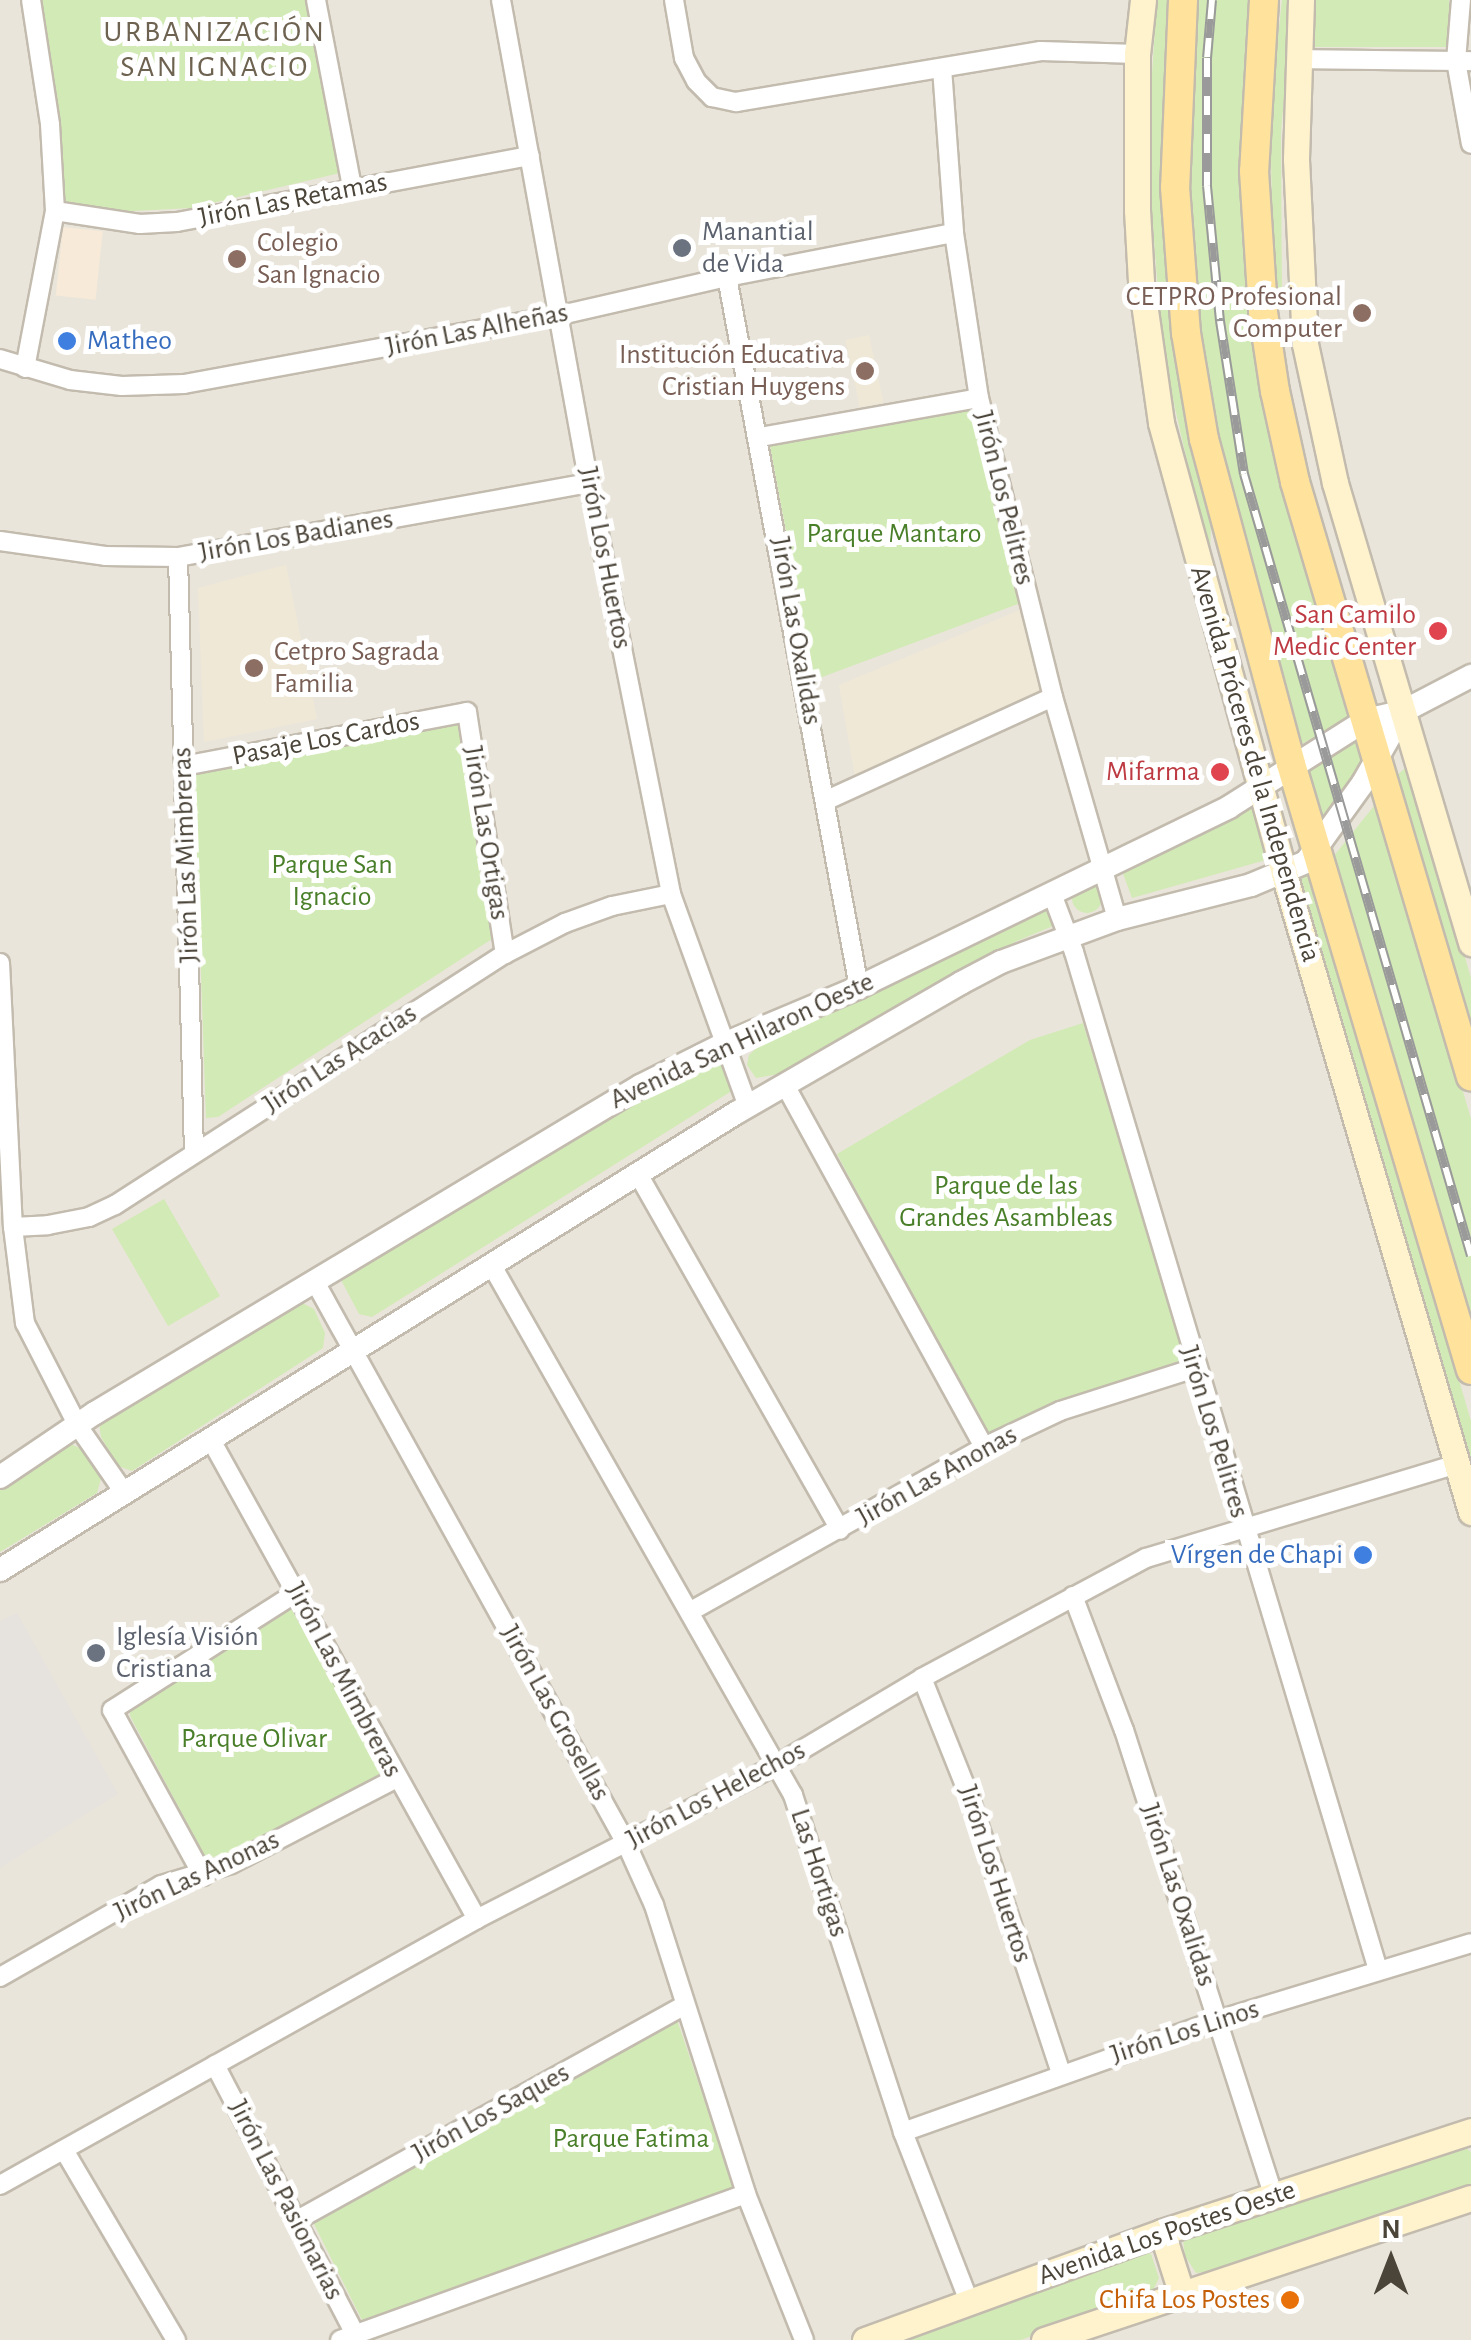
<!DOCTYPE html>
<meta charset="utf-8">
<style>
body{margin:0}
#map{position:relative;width:1471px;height:2340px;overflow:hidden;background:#f6f3ec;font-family:"Alegreya Sans",sans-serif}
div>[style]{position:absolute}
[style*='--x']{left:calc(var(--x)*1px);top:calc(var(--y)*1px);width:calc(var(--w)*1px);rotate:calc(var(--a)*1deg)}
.residential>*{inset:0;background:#eae5da;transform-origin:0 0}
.commercial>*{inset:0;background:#f7ead8;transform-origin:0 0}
.industrial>*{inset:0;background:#e6e2dd}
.education>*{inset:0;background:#efe8d6;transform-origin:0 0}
.green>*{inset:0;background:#d2eab5;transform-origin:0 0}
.round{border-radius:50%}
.roads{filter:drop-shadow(2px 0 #c2bbae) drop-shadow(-2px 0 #c2bbae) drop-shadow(0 2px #c2bbae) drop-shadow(0 -2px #c2bbae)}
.minor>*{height:18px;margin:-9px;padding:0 9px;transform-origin:9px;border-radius:9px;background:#fff}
.tertiary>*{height:22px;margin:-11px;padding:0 11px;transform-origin:11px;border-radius:11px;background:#fff}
.secondary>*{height:25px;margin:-12.5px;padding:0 12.5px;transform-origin:12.5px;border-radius:12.5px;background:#fff3cd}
.primary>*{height:28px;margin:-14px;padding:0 14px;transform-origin:14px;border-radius:14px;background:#ffe39c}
.rail>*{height:10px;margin-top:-5px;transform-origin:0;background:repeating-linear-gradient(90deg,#fff 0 19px,#9a9a9a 0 38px);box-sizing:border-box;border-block:2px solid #9a9a9a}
.dots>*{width:28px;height:28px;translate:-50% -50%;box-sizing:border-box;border:5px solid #fff;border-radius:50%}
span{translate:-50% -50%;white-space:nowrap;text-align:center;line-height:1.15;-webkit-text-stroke:10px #fff;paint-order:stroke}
.street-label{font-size:28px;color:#4b4439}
.worship-label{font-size:28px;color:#5b616d}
.left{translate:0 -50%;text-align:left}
.education-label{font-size:28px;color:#785e54}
.right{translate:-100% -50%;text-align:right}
.shop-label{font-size:28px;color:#366cbe}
.park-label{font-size:28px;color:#4a7f2a}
.health-label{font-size:28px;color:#be3a42}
.food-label{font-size:28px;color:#c56008}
.neighbourhood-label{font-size:30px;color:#6e6250;letter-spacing:2.5px}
.north{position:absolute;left:1341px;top:2210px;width:100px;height:100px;-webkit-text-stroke:8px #fff;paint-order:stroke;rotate:0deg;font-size:28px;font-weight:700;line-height:40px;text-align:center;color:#4b4439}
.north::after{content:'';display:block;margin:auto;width:35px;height:45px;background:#4b4439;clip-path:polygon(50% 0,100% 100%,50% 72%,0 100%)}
</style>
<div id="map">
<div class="residential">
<div style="left:0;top:0;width:1471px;height:2340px"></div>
</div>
<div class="commercial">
<div style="left:63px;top:227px;width:40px;height:69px;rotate:6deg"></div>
</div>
<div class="industrial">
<div style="clip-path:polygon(17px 1613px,118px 1794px,0 1868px,0 1621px)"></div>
</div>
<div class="education">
<div style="left:869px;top:335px;width:69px;height:24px;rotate:78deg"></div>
<div style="clip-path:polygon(286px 565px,317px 719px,204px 742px,198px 588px)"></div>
<div style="clip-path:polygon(1020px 610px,1041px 693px,855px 777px,839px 685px)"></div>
</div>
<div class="green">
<div style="clip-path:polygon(41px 0,307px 0,340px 173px,191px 208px,115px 212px,71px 206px,63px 198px,61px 131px)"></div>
<div style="clip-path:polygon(1157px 0,1174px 0,1166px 114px,1169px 300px,1190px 435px,1211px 520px,1210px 562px,1163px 355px,1147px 149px)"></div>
<div style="clip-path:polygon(1194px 0,1252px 0,1243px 181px,1353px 715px,1300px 745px,1230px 509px,1205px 389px,1191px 267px,1187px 129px)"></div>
<div style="clip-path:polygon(1282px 0,1292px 0,1281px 133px,1282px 312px,1273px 253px,1270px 110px)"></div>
<div style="left:1314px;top:0;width:135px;height:47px"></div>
<div style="clip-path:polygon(971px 408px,1021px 603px,814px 680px,770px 446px)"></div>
<div style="clip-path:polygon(457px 720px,495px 937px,218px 1117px,206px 1118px,194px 772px)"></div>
<div style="clip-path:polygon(1356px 731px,1364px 757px,1340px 800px,1322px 820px,1305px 764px)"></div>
<div style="clip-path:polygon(1409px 765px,1471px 978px,1471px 1049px,1391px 780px)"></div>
<div style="clip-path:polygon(1257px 801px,1273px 858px,1132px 898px,1122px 871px)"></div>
<div style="clip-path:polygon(1378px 801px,1471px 1119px,1471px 1330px,1333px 857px)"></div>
<div style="clip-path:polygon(1307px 863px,1471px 1421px,1471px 1490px,1294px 868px)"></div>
<div class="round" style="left:1072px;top:883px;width:30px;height:30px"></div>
<div style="clip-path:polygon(1046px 906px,1053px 926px,1017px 941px,778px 1074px,756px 1078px,747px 1065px,749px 1055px,760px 1045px)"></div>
<div style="clip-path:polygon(1083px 1023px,1185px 1359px,1074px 1397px,986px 1436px,837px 1154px,1030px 1040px)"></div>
<div style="clip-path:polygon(712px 1060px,721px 1062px,731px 1080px,730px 1092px,372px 1317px,359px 1314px,340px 1278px,562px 1136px)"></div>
<div style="left:164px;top:1199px;width:112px;height:60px;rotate:60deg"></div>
<div style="clip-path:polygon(296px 1300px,314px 1309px,325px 1333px,323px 1348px,132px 1471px,118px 1466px,101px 1437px,99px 1424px)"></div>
<div style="clip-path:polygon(68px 1443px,89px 1452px,102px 1475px,97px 1493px,0 1552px,0 1486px)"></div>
<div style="clip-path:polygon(298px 1601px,387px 1771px,211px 1868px,130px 1716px,130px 1706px)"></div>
<div style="clip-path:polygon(677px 2020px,735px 2190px,362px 2320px,313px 2222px)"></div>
<div style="clip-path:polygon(1462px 2145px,1471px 2152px,1471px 2190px,1205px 2272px,1196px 2273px,1185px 2256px,1183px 2240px,1188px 2234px)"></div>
<div style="clip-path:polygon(1139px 2249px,1151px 2254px,1159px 2278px,1153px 2290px,1021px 2340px,898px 2340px)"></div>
</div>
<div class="roads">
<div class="minor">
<div style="--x:316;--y:0;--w:190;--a:79.1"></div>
<div style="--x:501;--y:0;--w:491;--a:79.7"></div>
<div style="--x:589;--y:483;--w:419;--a:78.7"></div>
<div style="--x:671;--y:894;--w:226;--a:70.1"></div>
<div style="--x:674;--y:0;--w:59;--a:80.2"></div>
<div style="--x:684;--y:58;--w:26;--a:62"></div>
<div style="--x:696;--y:81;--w:23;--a:45"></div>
<div style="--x:712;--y:97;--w:25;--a:12"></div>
<div style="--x:736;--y:102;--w:309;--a:-9.5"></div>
<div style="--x:1041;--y:51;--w:96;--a:1.8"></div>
<div style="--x:1461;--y:0;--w:61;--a:94.7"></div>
<div style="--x:1456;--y:61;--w:84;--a:79.8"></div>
<div style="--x:1299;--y:59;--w:172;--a:0.7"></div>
<div style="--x:942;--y:68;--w:165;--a:85.8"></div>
<div style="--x:954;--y:233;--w:167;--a:81.4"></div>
<div style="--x:979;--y:398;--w:308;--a:76.1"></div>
<div style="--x:1053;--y:697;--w:231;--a:73.9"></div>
<div style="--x:55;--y:211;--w:86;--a:8.7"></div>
<div style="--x:140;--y:224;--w:37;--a:-3"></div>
<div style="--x:177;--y:222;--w:359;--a:-10.6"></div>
<div style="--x:727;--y:277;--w:722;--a:79.47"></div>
<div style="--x:0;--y:359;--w:73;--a:16.7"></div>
<div style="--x:70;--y:380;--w:52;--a:6.6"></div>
<div style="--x:122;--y:386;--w:62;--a:-1.8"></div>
<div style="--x:184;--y:384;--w:383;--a:-10.4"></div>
<div style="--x:561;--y:315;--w:170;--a:-12.9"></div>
<div style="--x:727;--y:277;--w:231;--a:-11"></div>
<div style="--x:25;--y:368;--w:160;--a:-79.2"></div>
<div style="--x:55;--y:211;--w:87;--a:-93.3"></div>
<div style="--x:50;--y:124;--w:125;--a:-98.7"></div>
<div style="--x:760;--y:437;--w:222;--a:-10.1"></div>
<div style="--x:0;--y:541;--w:106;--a:8.1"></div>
<div style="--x:105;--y:556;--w:73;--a:0.8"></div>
<div style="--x:178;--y:557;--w:418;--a:-10.2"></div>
<div style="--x:178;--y:557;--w:596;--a:88.46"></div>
<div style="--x:184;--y:766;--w:288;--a:-10.8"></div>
<div style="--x:467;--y:712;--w:245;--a:81.1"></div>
<div style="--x:827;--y:800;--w:248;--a:-24.5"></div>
<div style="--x:1052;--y:894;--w:62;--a:69.2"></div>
<div style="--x:1074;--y:952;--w:1062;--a:73.37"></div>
<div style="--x:0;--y:963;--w:264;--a:87.2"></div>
<div style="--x:13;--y:1227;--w:97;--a:82.9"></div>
<div style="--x:25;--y:1323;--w:116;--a:62.8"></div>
<div style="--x:78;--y:1426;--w:83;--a:55.3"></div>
<div style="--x:785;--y:1085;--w:413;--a:61.2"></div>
<div style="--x:638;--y:1174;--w:409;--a:60.4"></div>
<div style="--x:13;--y:1227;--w:35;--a:-3"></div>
<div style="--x:48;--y:1225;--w:42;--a:-11"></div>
<div style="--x:89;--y:1217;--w:29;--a:-25"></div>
<div style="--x:115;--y:1205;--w:464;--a:-32.8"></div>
<div style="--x:505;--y:954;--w:68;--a:-27.3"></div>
<div style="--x:565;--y:923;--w:50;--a:-19.9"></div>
<div style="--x:612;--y:906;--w:60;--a:-11.5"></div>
<div style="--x:491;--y:1264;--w:611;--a:60.37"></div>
<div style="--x:793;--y:1795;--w:354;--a:71.9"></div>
<div style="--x:903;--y:2132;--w:181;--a:68.7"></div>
<div style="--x:314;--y:1280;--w:644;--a:61.01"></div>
<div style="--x:626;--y:1843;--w:68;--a:65.7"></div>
<div style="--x:654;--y:1905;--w:303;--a:72.3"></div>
<div style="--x:746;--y:2194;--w:157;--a:68.3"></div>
<div style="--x:211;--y:1440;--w:548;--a:60.96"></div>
<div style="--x:1073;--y:1596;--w:143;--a:69.2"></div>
<div style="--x:1124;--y:1730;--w:490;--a:72.2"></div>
<div style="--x:691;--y:1611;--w:336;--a:-29.2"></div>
<div style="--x:984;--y:1447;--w:84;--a:-25.3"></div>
<div style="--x:1060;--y:1411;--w:142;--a:-17.7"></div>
<div style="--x:922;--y:1678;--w:129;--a:68.2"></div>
<div style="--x:970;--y:1798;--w:290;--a:71.7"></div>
<div style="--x:203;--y:1876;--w:189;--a:-118.7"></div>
<div style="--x:112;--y:1710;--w:219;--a:-32.5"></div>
<div style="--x:0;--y:1977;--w:185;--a:-29.7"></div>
<div style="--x:161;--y:1885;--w:73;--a:-16.7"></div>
<div style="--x:231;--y:1864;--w:187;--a:-27.4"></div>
<div style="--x:215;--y:2065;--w:305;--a:62.5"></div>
<div style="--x:903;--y:2132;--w:334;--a:-19.6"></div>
<div style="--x:1218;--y:2020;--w:264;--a:-16.9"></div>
<div style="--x:64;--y:2150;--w:221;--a:59.5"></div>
<div style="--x:0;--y:2185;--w:546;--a:-29.15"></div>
<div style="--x:477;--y:1919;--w:339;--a:-27.2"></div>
<div style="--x:778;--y:1764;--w:168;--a:-30.8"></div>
<div style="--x:922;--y:1678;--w:254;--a:-28.2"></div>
<div style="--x:1146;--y:1558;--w:325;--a:-16.8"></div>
<div style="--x:299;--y:2219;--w:440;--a:-29"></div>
<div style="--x:340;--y:2340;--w:431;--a:-19.8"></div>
</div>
<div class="tertiary">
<div style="--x:0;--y:1477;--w:115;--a:-34"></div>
<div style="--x:95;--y:1413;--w:636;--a:-30.96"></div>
<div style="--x:640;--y:1086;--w:92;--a:-26.6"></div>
<div style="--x:722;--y:1045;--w:149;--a:-22.9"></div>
<div style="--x:859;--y:987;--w:411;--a:-25.9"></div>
<div style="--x:1229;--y:807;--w:162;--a:-32.4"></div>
<div style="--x:1366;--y:720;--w:39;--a:-13"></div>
<div style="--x:0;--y:1570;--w:866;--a:-31.84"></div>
<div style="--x:736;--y:1113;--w:260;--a:-30"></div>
<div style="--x:961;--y:983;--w:45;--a:-27.7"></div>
<div style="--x:1001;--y:962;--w:124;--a:-20.3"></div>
<div style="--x:1117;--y:919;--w:138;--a:-14.2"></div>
<div style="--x:1251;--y:885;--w:60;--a:-22.7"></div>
<div style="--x:1306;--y:862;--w:97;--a:-54.2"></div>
<div style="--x:1363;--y:783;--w:83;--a:-60.3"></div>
<div style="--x:1404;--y:711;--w:76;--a:-27.6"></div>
</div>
<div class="secondary">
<div style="--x:1143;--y:0;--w:54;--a:96.3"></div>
<div style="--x:1137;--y:54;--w:156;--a:90"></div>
<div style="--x:1137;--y:210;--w:72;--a:86.8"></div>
<div style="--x:1141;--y:282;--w:142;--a:81.9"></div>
<div style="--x:1161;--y:423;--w:467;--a:74.7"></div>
<div style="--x:1284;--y:874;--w:665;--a:73.66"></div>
<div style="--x:1301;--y:0;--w:159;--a:91.8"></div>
<div style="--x:1296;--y:159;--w:185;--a:87.2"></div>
<div style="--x:1305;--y:344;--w:142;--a:77.8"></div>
<div style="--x:1335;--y:483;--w:480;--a:73.5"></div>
<div style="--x:1162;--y:2232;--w:63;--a:72.4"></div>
<div style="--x:865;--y:2340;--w:316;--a:-20"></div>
<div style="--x:1162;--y:2232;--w:325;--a:-18.1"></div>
<div style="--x:1044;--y:2340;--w:450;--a:-18.4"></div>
</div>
<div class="primary">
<div style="--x:1183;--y:0;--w:187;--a:92.4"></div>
<div style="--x:1175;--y:187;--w:146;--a:85.7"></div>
<div style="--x:1186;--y:333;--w:108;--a:80.4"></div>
<div style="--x:1204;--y:439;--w:336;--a:75"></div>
<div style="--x:1291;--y:764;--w:632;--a:73.46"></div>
<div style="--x:1264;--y:0;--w:171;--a:93.3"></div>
<div style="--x:1254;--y:171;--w:141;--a:86.3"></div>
<div style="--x:1263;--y:312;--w:80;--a:81.4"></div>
<div style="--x:1275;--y:391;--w:93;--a:77.6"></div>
<div style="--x:1295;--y:482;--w:620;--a:73.52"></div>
</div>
</div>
<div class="rail">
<div style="--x:1212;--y:0;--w:58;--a:94.9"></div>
<div style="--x:1207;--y:58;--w:128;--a:90"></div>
<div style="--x:1207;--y:186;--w:136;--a:84.5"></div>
<div style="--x:1220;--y:321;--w:155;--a:81.1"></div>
<div style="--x:1244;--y:474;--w:814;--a:73.81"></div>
</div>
<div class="dots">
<div style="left:682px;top:248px;background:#6b7280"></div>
<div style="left:237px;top:259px;background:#8d6e63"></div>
<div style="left:1362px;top:313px;background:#8d6e63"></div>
<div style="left:67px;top:341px;background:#3f7fe0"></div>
<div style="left:865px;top:371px;background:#8d6e63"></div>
<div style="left:1438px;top:631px;background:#e0444e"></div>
<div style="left:254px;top:668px;background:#8d6e63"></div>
<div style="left:1220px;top:772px;background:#e0444e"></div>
<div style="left:1363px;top:1555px;background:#3f7fe0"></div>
<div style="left:96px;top:1653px;background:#6b7280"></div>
<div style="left:1290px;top:2300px;background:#e8710a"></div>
</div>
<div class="street-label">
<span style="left:293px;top:200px;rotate:-11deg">Jirón Las Retamas</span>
<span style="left:477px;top:330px;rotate:-11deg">Jirón Las Alheñas</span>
<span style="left:1004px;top:498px;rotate:76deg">Jirón Los Pelitres</span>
<span style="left:296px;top:536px;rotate:-10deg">Jirón Los Badianes</span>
<span style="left:605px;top:558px;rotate:79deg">Jirón Los Huertos</span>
<span style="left:796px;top:631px;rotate:80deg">Jirón Las Oxalidas</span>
<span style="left:326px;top:739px;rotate:-11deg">Pasaje Los Cardos</span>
<span style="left:1255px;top:764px;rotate:74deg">Avenida Próceres de la Independencia</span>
<span style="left:486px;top:833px;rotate:81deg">Jirón Las Ortigas</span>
<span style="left:186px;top:855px;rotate:-92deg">Jirón Las Mimbreras</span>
<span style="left:742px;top:1041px;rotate:-25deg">Avenida San Hilaron Oeste</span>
<span style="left:340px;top:1059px;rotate:-33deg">Jirón Las Acacias</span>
<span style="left:1214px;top:1432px;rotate:73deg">Jirón Los Pelitres</span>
<span style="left:937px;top:1476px;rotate:-29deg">Jirón Las Anonas</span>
<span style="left:344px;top:1680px;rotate:62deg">Jirón Las Mimbreras</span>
<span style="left:555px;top:1713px;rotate:61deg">Jirón Las Grosellas</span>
<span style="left:716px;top:1795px;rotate:-28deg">Jirón Los Helechos</span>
<span style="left:819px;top:1873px;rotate:72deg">Las Hortigas</span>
<span style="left:995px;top:1874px;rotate:72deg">Jirón Los Huertos</span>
<span style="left:197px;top:1876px;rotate:-25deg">Jirón Las Anonas</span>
<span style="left:1178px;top:1895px;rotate:72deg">Jirón Las Oxalidas</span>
<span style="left:1185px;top:2032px;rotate:-18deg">Jirón Los Linos</span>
<span style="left:491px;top:2113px;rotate:-29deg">Jirón Los Saques</span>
<span style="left:286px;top:2200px;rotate:63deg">Jirón Las Pasionarias</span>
<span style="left:1167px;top:2233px;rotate:-19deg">Avenida Los Postes Oeste</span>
</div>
<div class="worship-label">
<span class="left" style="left:702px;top:248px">Manantial<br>de Vida</span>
<span class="left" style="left:116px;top:1653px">Iglesía Visión<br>Cristiana</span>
</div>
<div class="education-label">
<span class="left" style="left:257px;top:259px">Colegio<br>San Ignacio</span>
<span class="right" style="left:1342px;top:313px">CETPRO Profesional<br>Computer</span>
<span class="right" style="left:845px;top:371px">Institución Educativa<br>Cristian Huygens</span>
<span class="left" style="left:274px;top:668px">Cetpro Sagrada<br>Familia</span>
</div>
<div class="shop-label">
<span class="left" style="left:87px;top:341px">Matheo</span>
<span class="right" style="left:1343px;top:1555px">Vírgen de Chapi</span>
</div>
<div class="park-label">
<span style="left:894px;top:534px">Parque Mantaro</span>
<span style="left:332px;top:881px">Parque San<br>Ignacio</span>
<span style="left:1006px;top:1202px">Parque de las<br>Grandes Asambleas</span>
<span style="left:254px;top:1739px">Parque Olivar</span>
<span style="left:631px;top:2139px">Parque Fatima</span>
</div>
<div class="health-label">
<span class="right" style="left:1416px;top:631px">San Camilo<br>Medic Center</span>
<span class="right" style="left:1200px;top:772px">Mifarma</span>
</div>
<div class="food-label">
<span class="right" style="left:1270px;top:2300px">Chifa Los Postes</span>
</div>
<div class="neighbourhood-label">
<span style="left:215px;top:49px">URBANIZACIÓN<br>SAN IGNACIO</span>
</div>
<div class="north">N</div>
</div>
